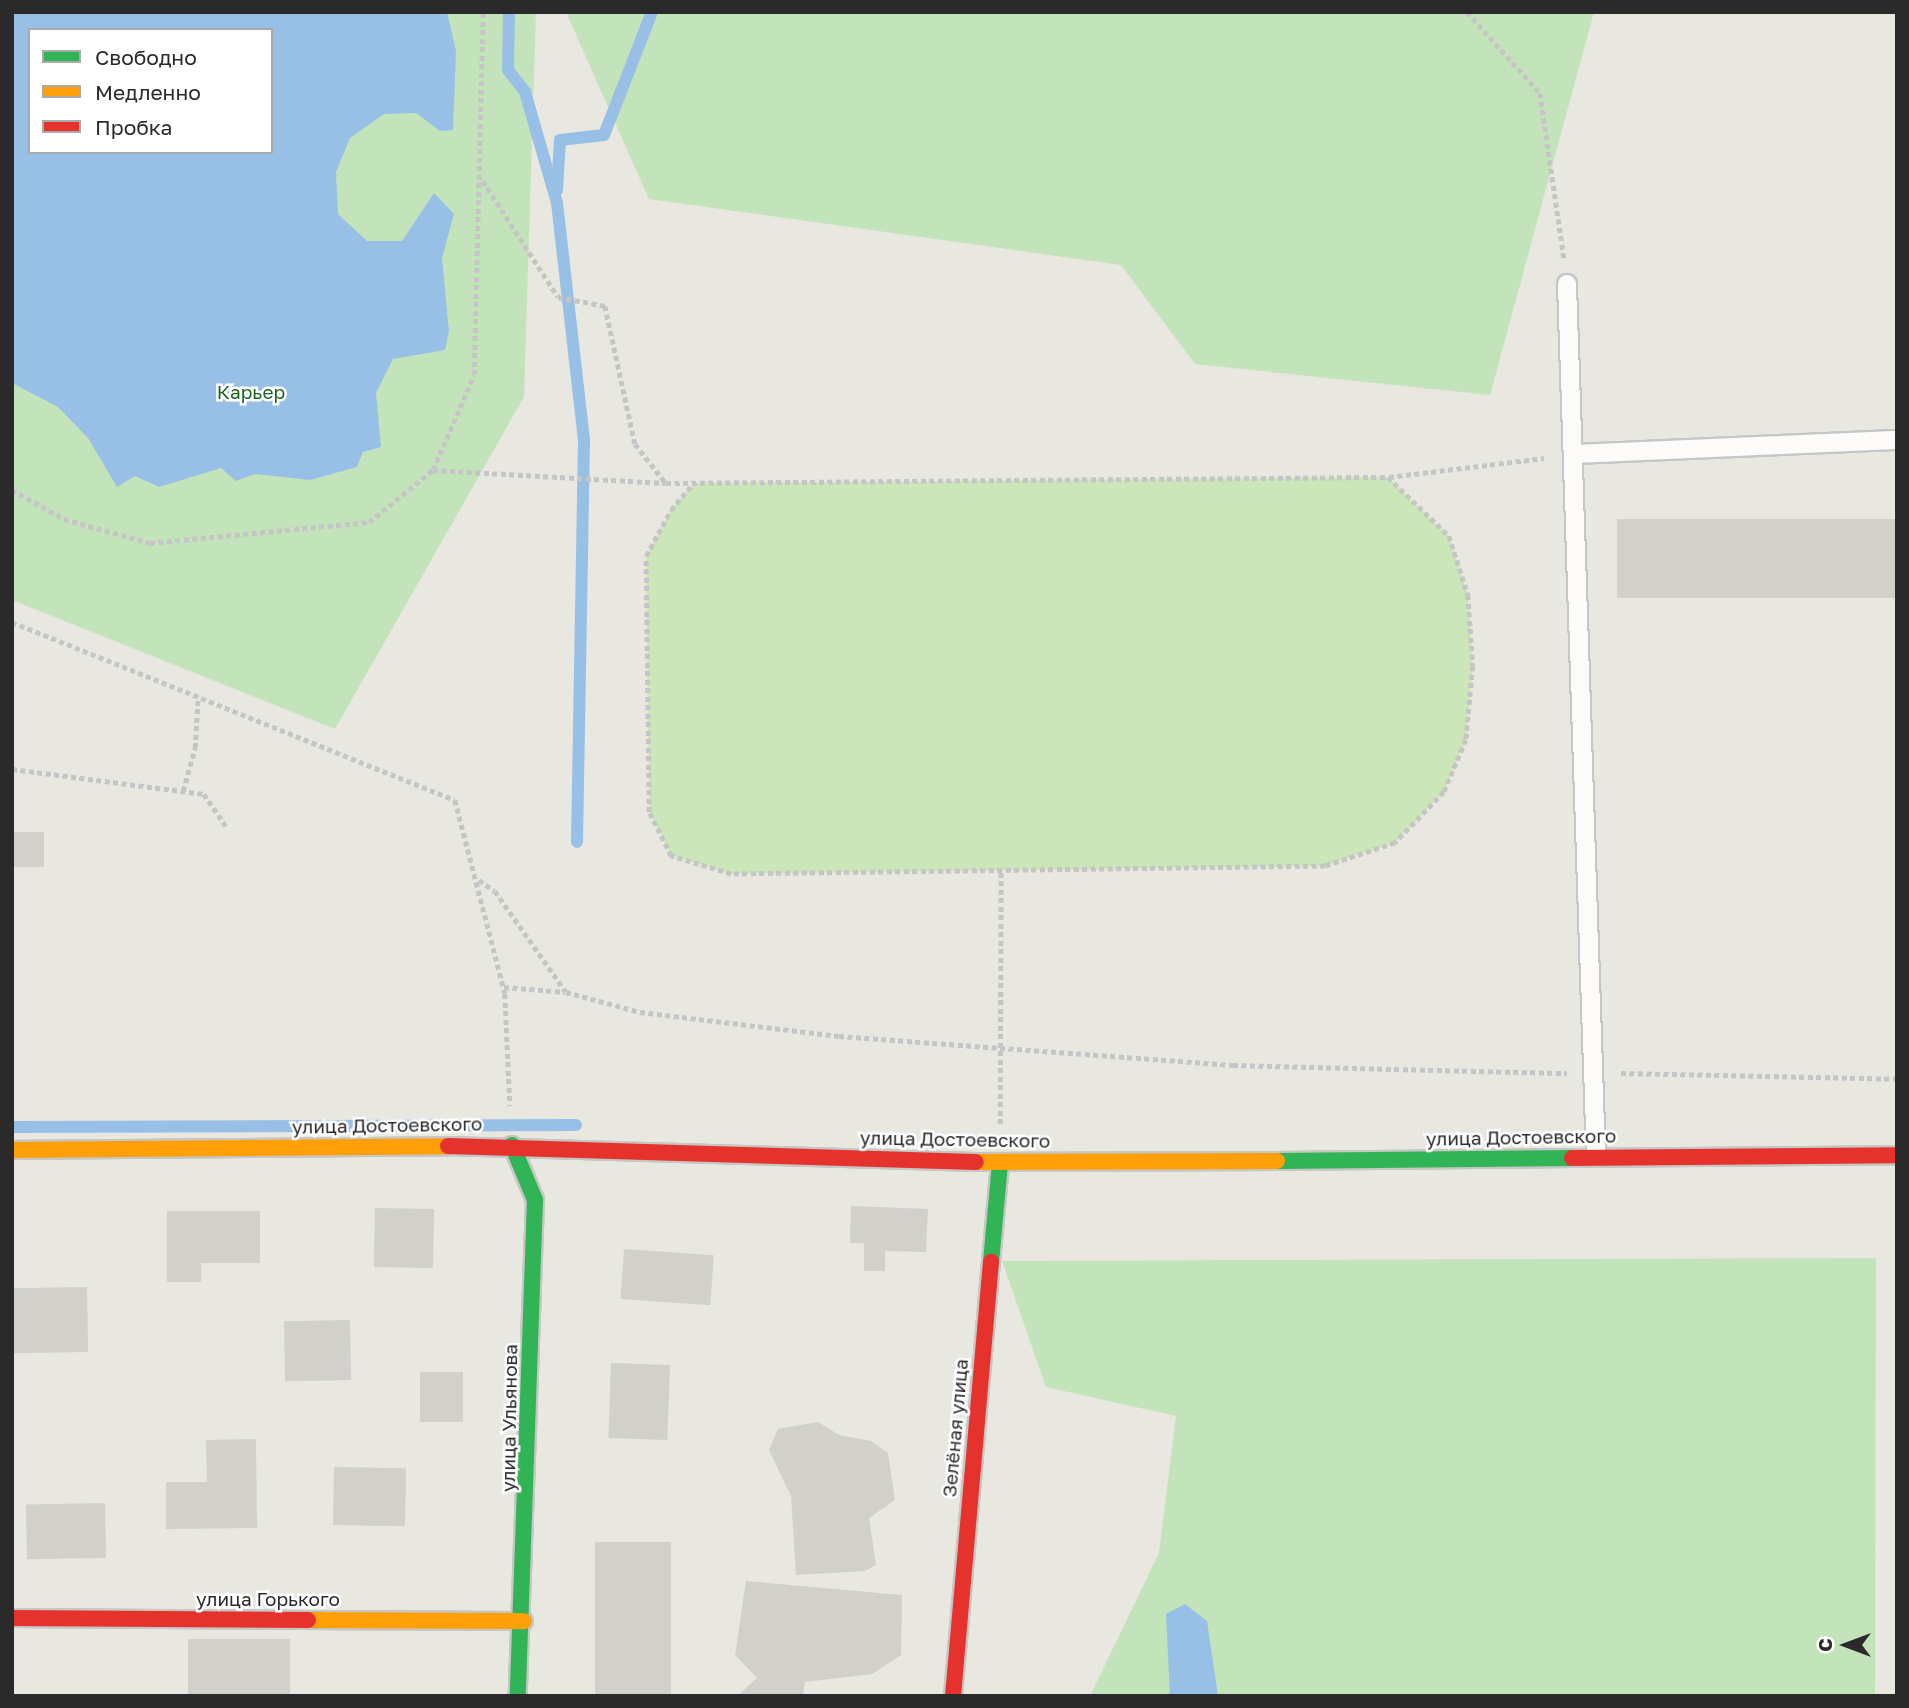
<!DOCTYPE html>
<meta charset="utf-8">
<style>
body{margin:0}
#map{position:relative;width:1909px;height:1708px;overflow:hidden;background:#e8e7e0;font-family:"Golos Text",sans-serif}
div>[style]{position:absolute}
[style*='--x']{left:calc(var(--x)*1px);top:calc(var(--y)*1px);width:calc(var(--w)*1px);rotate:calc(var(--a)*1deg)}
.green>*{inset:0;background:#c3e3bb}
.pitch>*{inset:0;background:#cbe6b9}
.water>*{inset:0;background:#98c0e6}
.stream>*{height:12px;margin:-6px;padding:0 6px;transform-origin:6px;border-radius:6px;background:#98c0e6}
.building>*{inset:0;background:#d1d0cb;transform-origin:0 0}
.path>*{height:4.5px;margin-top:-2.25px;transform-origin:0;background:repeating-linear-gradient(90deg,#c6c5c5 0 5px,transparent 0 8.5px)}
.roads{filter:drop-shadow(2px 0 #c6c6c5) drop-shadow(-2px 0 #c6c6c5) drop-shadow(0 2px #c6c6c5) drop-shadow(0 -2px #c6c6c5)}
.lane>*{height:18px;margin:-9px;padding:0 9px;transform-origin:9px;border-radius:9px;background:#fcfbfa}
.fast>*{height:16px;margin:-8px;padding:0 8px;transform-origin:8px;border-radius:8px;background:#30b455}
.slow>*{height:16px;margin:-8px;padding:0 8px;transform-origin:8px;border-radius:8px;background:#ff9f0a}
.jam>*{height:16px;margin:-8px;padding:0 8px;transform-origin:8px;border-radius:8px;background:#e5322d}
span{translate:-50% -50%;white-space:nowrap;text-align:center;line-height:1.15;-webkit-text-stroke:5px #fff;paint-order:stroke}
.park-label{font-size:19px;color:#1e6420}
.street-label{font-size:19px;color:#2a2a2a}
.frame{position:absolute;inset:0;border:14px solid #2a2a2a;pointer-events:none}
.legend{position:absolute;left:28px;top:28px;width:245px;height:126px;box-sizing:border-box;background:#fff;border:2px solid #aaa;margin:0;padding:9px 12px;list-style:none;font-size:21px;color:#2a2a2a}
.legend li{display:flex;align-items:center;gap:14px;height:35px}
.legend b{width:35px;border:2px solid #aaa}
.north{position:absolute;left:1811px;top:1610px;width:70px;height:70px;-webkit-text-stroke:5px #fff;paint-order:stroke;rotate:270deg;font-size:19px;font-weight:700;line-height:28px;text-align:center;color:#2a2a2a}
.north::after{content:'';display:block;margin:auto;width:24px;height:32px;background:#2a2a2a;clip-path:polygon(50% 0,100% 100%,50% 72%,0 100%)}
</style>
<div id="map">
<div class="green">
<div style="clip-path:polygon(evenodd,12px 12px,536px 12px,524px 397px,335px 729px,12px 600px,12px 12px,30px 30px,271px 30px,271px 152px,30px 152px,30px 30px)"></div>
<div style="clip-path:polygon(566px 12px,1594px 12px,1490px 395px,1195px 364px,1121px 265px,649px 199px)"></div>
<div style="clip-path:polygon(1876px 1258px,1875px 1696px,1090px 1696px,1159px 1553px,1176px 1416px,1046px 1387px,1002px 1261px)"></div>
</div>
<div class="pitch">
<div style="clip-path:polygon(1388px 477px,1449px 536px,1468px 595px,1473px 666px,1466px 740px,1444px 792px,1395px 843px,1325px 866px,731px 874px,671px 856px,649px 812px,646px 556px,671px 510px,694px 483px)"></div>
</div>
<div class="water">
<div style="clip-path:polygon(evenodd,12px 12px,447px 12px,456px 51px,453px 130px,440px 131px,416px 113px,384px 114px,350px 138px,336px 172px,338px 214px,367px 241px,402px 241px,434px 193px,454px 214px,442px 258px,449px 331px,445px 350px,393px 359px,376px 393px,381px 447px,363px 452px,357px 467px,310px 480px,255px 474px,236px 481px,221px 468px,159px 487px,135px 476px,117px 487px,88px 438px,58px 407px,12px 383px,12px 12px,30px 30px,271px 30px,271px 152px,30px 152px,30px 30px)"></div>
<div style="clip-path:polygon(1185px 1604px,1207px 1621px,1218px 1696px,1170px 1696px,1166px 1614px)"></div>
</div>
<div class="stream">
<div style="--x:509;--y:12;--w:58;--a:91"></div>
<div style="--x:508;--y:70;--w:28;--a:52"></div>
<div style="--x:525;--y:92;--w:116;--a:73.9"></div>
<div style="--x:557;--y:203;--w:239;--a:83.5"></div>
<div style="--x:584;--y:440;--w:402;--a:91"></div>
<div style="--x:557;--y:190;--w:50;--a:-86.6"></div>
<div style="--x:560;--y:140;--w:44;--a:-6.5"></div>
<div style="--x:604;--y:135;--w:132;--a:-68.7"></div>
<div style="--x:12;--y:1127;--w:564;--a:-0.2"></div>
</div>
<div class="building">
<div style="left:1897px;top:519px;width:79px;height:280px;rotate:90deg"></div>
<div style="left:12px;top:832px;width:32px;height:35px"></div>
<div style="clip-path:polygon(851px 1206px,928px 1209px,926px 1252px,885px 1251px,885px 1271px,864px 1271px,864px 1243px,850px 1243px)"></div>
<div style="left:375px;top:1208px;width:59px;height:59px;rotate:1deg"></div>
<div style="clip-path:polygon(167px 1211px,260px 1211px,260px 1263px,201px 1263px,201px 1282px,167px 1282px)"></div>
<div style="left:624px;top:1249px;width:90px;height:50px;rotate:4deg"></div>
<div style="left:87px;top:1287px;width:65px;height:75px;rotate:89deg"></div>
<div style="left:350px;top:1320px;width:60px;height:66px;rotate:89deg"></div>
<div style="left:611px;top:1363px;width:59px;height:75px;rotate:2deg"></div>
<div style="left:463px;top:1372px;width:50px;height:43px;rotate:90deg"></div>
<div style="clip-path:polygon(818px 1422px,839px 1435px,871px 1441px,888px 1453px,895px 1500px,869px 1518px,876px 1565px,865px 1571px,796px 1575px,791px 1496px,769px 1450px,778px 1429px)"></div>
<div style="clip-path:polygon(256px 1439px,257px 1528px,166px 1529px,166px 1482px,207px 1482px,206px 1440px)"></div>
<div style="left:334px;top:1467px;width:72px;height:58px;rotate:1deg"></div>
<div style="left:105px;top:1503px;width:55px;height:79px;rotate:89deg"></div>
<div style="left:595px;top:1542px;width:76px;height:154px"></div>
<div style="clip-path:polygon(746px 1581px,902px 1595px,901px 1655px,872px 1674px,805px 1682px,803px 1696px,737px 1696px,757px 1678px,735px 1655px)"></div>
<div style="left:290px;top:1639px;width:57px;height:102px;rotate:90deg"></div>
</div>
<div class="path">
<div style="--x:1467;--y:12;--w:109;--a:48"></div>
<div style="--x:1540;--y:93;--w:167;--a:81.7"></div>
<div style="--x:483;--y:181;--w:138;--a:57.1"></div>
<div style="--x:558;--y:297;--w:48;--a:10.8"></div>
<div style="--x:605;--y:306;--w:141;--a:77.7"></div>
<div style="--x:635;--y:444;--w:48;--a:51.7"></div>
<div style="--x:433;--y:470;--w:233;--a:3.2"></div>
<div style="--x:666;--y:483;--w:722;--a:-0.48"></div>
<div style="--x:1388;--y:477;--w:85;--a:44"></div>
<div style="--x:1449;--y:536;--w:62;--a:72.1"></div>
<div style="--x:1468;--y:595;--w:71;--a:86"></div>
<div style="--x:1473;--y:666;--w:74;--a:95.4"></div>
<div style="--x:1466;--y:740;--w:56;--a:112.9"></div>
<div style="--x:1444;--y:792;--w:71;--a:133.9"></div>
<div style="--x:1395;--y:843;--w:74;--a:161.8"></div>
<div style="--x:1325;--y:866;--w:594;--a:179.23"></div>
<div style="--x:731;--y:874;--w:63;--a:-163.3"></div>
<div style="--x:671;--y:856;--w:49;--a:-116.6"></div>
<div style="--x:649;--y:812;--w:256;--a:-90.7"></div>
<div style="--x:646;--y:556;--w:52;--a:-61.5"></div>
<div style="--x:671;--y:510;--w:35;--a:-50"></div>
<div style="--x:1389;--y:477;--w:156;--a:-7"></div>
<div style="--x:12;--y:490;--w:60;--a:29.1"></div>
<div style="--x:64;--y:519;--w:89;--a:15.6"></div>
<div style="--x:150;--y:543;--w:220;--a:-5.5"></div>
<div style="--x:369;--y:522;--w:82;--a:-39.1"></div>
<div style="--x:433;--y:470;--w:103;--a:-66.7"></div>
<div style="--x:474;--y:375;--w:363;--a:-88.6"></div>
<div style="--x:12;--y:622;--w:477;--a:21.9"></div>
<div style="--x:455;--y:800;--w:200;--a:75.5"></div>
<div style="--x:505;--y:994;--w:112;--a:87.4"></div>
<div style="--x:12;--y:769;--w:194;--a:7.4"></div>
<div style="--x:204;--y:794;--w:42;--a:55.6"></div>
<div style="--x:183;--y:791;--w:45;--a:-74.4"></div>
<div style="--x:195;--y:748;--w:52;--a:-86.7"></div>
<div style="--x:479;--y:880;--w:19;--a:35"></div>
<div style="--x:495;--y:891;--w:123;--a:54.9"></div>
<div style="--x:566;--y:992;--w:77;--a:15.1"></div>
<div style="--x:640;--y:1012;--w:200;--a:6.9"></div>
<div style="--x:839;--y:1036;--w:395;--a:4.2"></div>
<div style="--x:1233;--y:1065;--w:334;--a:1.4"></div>
<div style="--x:504;--y:987;--w:61;--a:4.7"></div>
<div style="--x:1621;--y:1073;--w:276;--a:1.2"></div>
<div style="--x:1000;--y:1124;--w:254;--a:-89.8"></div>
</div>
<div class="roads">
<div class="lane">
<div style="--x:1567;--y:284;--w:873;--a:88.1"></div>
<div style="--x:1573;--y:454;--w:324;--a:-2.5"></div>
</div>
<div class="fast">
<div style="--x:512;--y:1145;--w:60;--a:67.3"></div>
<div style="--x:535;--y:1200;--w:496;--a:92"></div>
<div style="--x:1277;--y:1161;--w:295;--a:-0.6"></div>
<div style="--x:991;--y:1262;--w:99;--a:-84.8"></div>
</div>
<div class="slow">
<div style="--x:12;--y:1150;--w:436;--a:-0.5"></div>
<div style="--x:976;--y:1162;--w:301;--a:-0.2"></div>
<div style="--x:308;--y:1620;--w:216;--a:0.3"></div>
</div>
<div class="jam">
<div style="--x:448;--y:1146;--w:528;--a:1.74"></div>
<div style="--x:1572;--y:1158;--w:325;--a:-0.5"></div>
<div style="--x:12;--y:1618;--w:296;--a:0.4"></div>
<div style="--x:953;--y:1696;--w:436;--a:-85"></div>
</div>
</div>
<div class="park-label">
<span style="left:251px;top:392px">Карьер</span>
</div>
<div class="street-label">
<span style="left:387px;top:1125px;rotate:-1deg">улица Достоевского</span>
<span style="left:1521px;top:1137px;rotate:-1deg">улица Достоевского</span>
<span style="left:955px;top:1139px;rotate:1deg">улица Достоевского</span>
<span style="left:509px;top:1418px;rotate:-89deg">улица Ульянова</span>
<span style="left:955px;top:1428px;rotate:-85deg">Зелёная улица</span>
<span style="left:268px;top:1599px">улица Горького</span>
</div>
<div class="frame"></div>
<ul class="legend">
<li><b style="height:9px;background:#30b455"></b>Свободно</li>
<li><b style="height:9px;background:#ff9f0a"></b>Медленно</li>
<li><b style="height:9px;background:#e5322d"></b>Пробка</li>
</ul>
<div class="north">С</div>
</div>
